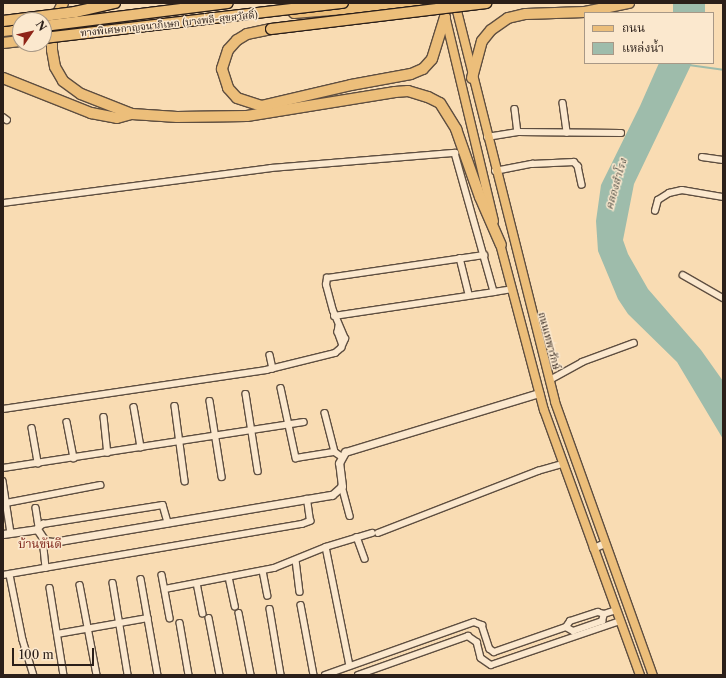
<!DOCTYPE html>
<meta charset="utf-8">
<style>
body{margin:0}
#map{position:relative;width:726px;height:678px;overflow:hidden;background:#f9dcb3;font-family:"Libre Caslon Text","Noto Serif Thai",serif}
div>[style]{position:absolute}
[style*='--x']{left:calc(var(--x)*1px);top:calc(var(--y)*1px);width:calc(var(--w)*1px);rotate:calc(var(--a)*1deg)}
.water>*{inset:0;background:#9ebcab;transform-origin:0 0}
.stream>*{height:1.5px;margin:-0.75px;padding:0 0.75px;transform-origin:0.75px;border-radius:0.75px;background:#9ebcab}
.roads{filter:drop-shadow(1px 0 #5e4e40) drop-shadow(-1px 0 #5e4e40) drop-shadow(0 1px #5e4e40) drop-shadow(0 -1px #5e4e40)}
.street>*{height:5.5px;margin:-2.75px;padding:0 2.75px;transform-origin:2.75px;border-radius:2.75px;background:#fbe8ce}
.secondary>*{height:7px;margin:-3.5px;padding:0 3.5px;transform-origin:3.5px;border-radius:3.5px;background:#fbe8ce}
.primary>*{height:8px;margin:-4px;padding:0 4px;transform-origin:4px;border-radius:4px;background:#ecbe7a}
.highway>*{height:10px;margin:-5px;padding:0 5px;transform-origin:5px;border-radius:5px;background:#ecbe7a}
.bridges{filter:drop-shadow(1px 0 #2b1f19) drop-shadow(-1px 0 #2b1f19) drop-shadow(0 1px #2b1f19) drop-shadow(0 -1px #2b1f19)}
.highway-bridge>*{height:10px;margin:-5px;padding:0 5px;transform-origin:5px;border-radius:5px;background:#ecbe7a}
span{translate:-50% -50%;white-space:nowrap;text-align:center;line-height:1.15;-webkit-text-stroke:3px #fbe8ce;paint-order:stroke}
.street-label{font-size:10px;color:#2b1f19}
.water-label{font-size:11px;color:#4e4e45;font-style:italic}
.quarter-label{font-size:12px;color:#7a1f14}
.frame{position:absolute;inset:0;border:4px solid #2b1f19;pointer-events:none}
.legend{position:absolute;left:584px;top:12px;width:130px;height:52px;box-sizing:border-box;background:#fbe8ce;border:1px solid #a89886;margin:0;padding:5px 7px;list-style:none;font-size:12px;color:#2b1f19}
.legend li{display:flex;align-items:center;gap:8px;height:20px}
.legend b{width:20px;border:1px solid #a89886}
.north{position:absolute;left:12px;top:12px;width:40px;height:40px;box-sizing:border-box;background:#fbe8ce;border:1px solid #a89886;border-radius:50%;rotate:56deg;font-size:11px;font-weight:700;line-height:16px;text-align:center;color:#2b1f19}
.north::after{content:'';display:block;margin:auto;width:14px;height:18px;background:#8f2418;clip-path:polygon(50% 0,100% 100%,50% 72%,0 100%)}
.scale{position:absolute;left:12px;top:648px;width:82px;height:18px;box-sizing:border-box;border:2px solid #2b1f19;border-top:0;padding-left:5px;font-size:12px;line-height:14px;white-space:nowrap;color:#2b1f19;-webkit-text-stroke:3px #fbe8ce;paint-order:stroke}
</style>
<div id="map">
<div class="water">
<div style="left:673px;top:3px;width:32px;height:10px"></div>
<div style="clip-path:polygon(659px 63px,692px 63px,634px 184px,623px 240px,628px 254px,648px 289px,701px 350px,723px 381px,723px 439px,677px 362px,628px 314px,618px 299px,598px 251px,596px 221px,601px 185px,640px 106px)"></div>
</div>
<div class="stream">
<div style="--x:689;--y:65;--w:34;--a:8"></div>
</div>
<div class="roads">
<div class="street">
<div style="--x:563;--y:103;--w:30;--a:82"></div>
<div style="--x:515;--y:109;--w:23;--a:83"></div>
<div style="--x:3;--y:117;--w:5;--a:37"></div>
<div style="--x:487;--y:137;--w:31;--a:-9"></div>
<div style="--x:518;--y:132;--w:103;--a:0.6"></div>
<div style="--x:702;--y:157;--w:21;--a:8"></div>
<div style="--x:495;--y:171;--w:38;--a:-11"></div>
<div style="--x:532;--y:164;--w:42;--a:-2.7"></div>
<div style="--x:574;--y:162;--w:6;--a:45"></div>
<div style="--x:578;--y:166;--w:19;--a:78"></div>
<div style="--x:3;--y:203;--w:270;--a:-7.4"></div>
<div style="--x:271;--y:168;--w:185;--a:-4.7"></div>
<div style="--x:455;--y:153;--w:144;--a:74.3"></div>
<div style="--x:494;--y:292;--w:18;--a:-9"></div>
<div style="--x:655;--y:211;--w:11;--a:-75"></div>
<div style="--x:658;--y:200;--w:13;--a:-32"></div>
<div style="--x:669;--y:193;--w:13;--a:-13"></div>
<div style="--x:682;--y:190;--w:42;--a:9.7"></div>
<div style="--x:460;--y:258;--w:38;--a:76"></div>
<div style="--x:683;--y:275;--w:46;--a:29.9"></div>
<div style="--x:334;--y:316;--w:162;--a:-8.5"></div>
<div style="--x:339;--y:326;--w:6;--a:99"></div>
<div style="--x:338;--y:332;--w:12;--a:70"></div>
<div style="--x:270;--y:355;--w:14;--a:78"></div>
<div style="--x:550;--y:380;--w:37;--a:-29"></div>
<div style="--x:582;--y:362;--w:55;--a:-20.1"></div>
<div style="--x:281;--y:388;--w:72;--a:77.9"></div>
<div style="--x:296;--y:458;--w:39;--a:-9"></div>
<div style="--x:335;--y:452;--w:7;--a:34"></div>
<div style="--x:246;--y:394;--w:78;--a:81.1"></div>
<div style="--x:210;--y:401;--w:77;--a:81"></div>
<div style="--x:175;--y:406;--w:76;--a:82.4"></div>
<div style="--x:134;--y:407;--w:41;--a:80.1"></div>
<div style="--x:3;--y:409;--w:266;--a:-8.4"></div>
<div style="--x:266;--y:370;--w:71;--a:-13.8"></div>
<div style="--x:335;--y:353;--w:8;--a:-40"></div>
<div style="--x:341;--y:348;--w:10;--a:-66"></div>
<div style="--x:345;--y:339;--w:30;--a:-113"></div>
<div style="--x:333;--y:311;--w:27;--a:-105"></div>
<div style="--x:326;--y:285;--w:7;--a:-82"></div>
<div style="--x:327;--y:278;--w:159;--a:-8.3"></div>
<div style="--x:325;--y:413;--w:40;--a:75.6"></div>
<div style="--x:104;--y:417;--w:36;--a:84"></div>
<div style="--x:67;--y:422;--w:37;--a:79"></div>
<div style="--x:32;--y:428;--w:36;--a:80"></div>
<div style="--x:3;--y:468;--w:304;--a:-8.7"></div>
<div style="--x:3;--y:481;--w:53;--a:81.3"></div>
<div style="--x:342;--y:486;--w:31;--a:75"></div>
<div style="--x:6;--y:503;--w:96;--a:-10.8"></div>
<div style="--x:36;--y:508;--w:18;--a:81"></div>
<div style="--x:37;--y:529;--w:8;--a:-40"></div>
<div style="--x:43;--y:524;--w:121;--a:-9"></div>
<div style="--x:163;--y:505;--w:19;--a:74"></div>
<div style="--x:378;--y:533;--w:172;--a:-21.2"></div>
<div style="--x:538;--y:471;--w:26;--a:-16"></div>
<div style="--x:357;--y:537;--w:23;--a:70"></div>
<div style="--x:43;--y:539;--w:29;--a:84"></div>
<div style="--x:326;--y:547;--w:121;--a:78.6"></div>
<div style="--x:296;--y:560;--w:32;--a:83"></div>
<div style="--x:263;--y:571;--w:25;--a:79"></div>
<div style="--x:3;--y:575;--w:303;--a:-9.7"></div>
<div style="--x:302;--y:524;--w:9;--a:-21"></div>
<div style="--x:310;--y:521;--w:22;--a:-98"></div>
<div style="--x:10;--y:575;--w:66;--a:78.7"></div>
<div style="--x:23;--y:640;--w:37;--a:73"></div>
<div style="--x:162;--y:575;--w:44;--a:79.5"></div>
<div style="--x:229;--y:577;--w:30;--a:78"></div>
<div style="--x:141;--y:579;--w:97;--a:80"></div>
<div style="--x:113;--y:583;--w:93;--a:80.7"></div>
<div style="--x:197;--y:583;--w:31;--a:79"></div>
<div style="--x:80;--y:585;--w:92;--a:79.3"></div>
<div style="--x:50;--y:588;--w:88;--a:80.9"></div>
<div style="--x:165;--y:589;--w:111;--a:-10.9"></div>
<div style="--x:274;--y:568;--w:56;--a:-22"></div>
<div style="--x:326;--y:547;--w:48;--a:-16.9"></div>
<div style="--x:301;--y:605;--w:71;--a:79.5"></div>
<div style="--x:270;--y:609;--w:67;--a:80.5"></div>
<div style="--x:239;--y:613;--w:63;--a:79"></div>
<div style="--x:209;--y:618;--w:58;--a:79.1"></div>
<div style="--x:180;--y:623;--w:53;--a:80.2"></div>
<div style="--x:566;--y:627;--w:8;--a:30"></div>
<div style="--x:573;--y:631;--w:31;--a:-19"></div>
<div style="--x:602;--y:621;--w:7;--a:-74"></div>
<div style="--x:57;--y:634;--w:92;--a:-10"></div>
<div style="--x:325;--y:675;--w:158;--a:-19.6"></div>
<div style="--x:474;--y:622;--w:9;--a:21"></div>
<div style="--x:482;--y:625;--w:25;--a:72"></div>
<div style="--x:490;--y:649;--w:5;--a:37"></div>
<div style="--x:494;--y:652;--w:76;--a:-19.1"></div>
<div style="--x:566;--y:627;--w:7;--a:-56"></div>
<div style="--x:570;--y:621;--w:29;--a:-18"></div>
<div style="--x:598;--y:612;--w:6;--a:18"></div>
<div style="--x:604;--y:614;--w:13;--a:-18"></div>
<div style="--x:358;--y:675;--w:117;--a:-19.5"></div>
<div style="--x:468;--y:636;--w:11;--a:34"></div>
<div style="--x:477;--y:642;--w:16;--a:76"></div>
<div style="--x:481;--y:658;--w:12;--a:35"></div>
<div style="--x:491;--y:665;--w:136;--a:-18.8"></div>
</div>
<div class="secondary">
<div style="--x:3;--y:534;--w:34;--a:-8"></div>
<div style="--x:37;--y:529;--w:14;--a:56"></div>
<div style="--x:45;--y:541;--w:8;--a:7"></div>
<div style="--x:53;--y:542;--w:283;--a:-9.6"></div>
<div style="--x:332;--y:495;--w:13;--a:-42"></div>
<div style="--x:342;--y:486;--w:23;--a:-97"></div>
<div style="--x:339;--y:463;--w:13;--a:-61"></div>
<div style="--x:345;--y:452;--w:203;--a:-16.9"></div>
<div style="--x:593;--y:548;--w:13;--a:-23"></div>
</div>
<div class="primary">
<div style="--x:442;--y:3;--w:224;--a:76.6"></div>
<div style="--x:455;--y:3;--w:411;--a:75.9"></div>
<div style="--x:555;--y:402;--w:290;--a:70.3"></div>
<div style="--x:499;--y:240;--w:176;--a:75.2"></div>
<div style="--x:544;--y:410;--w:282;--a:70.1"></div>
</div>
<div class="highway">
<div style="--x:63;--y:3;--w:25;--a:117"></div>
<div style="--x:52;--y:25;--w:25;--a:90"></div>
<div style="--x:52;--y:50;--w:17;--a:80"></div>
<div style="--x:55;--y:67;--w:16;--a:60"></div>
<div style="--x:63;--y:81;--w:22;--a:36"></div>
<div style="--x:81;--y:94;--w:55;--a:21.4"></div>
<div style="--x:132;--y:114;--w:45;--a:3.8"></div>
<div style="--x:177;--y:117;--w:70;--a:-0.8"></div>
<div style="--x:247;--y:116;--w:150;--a:-9.2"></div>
<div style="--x:395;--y:92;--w:13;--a:-4"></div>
<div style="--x:408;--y:91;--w:21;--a:17"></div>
<div style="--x:428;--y:97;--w:13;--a:27"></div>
<div style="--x:440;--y:103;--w:31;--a:58"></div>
<div style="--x:456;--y:129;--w:72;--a:70.6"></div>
<div style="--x:480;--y:197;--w:52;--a:66.4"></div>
<div style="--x:294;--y:13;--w:124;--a:-4.6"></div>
<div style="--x:271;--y:29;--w:25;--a:168"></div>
<div style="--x:247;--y:34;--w:12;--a:149"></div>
<div style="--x:237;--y:40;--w:13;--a:132"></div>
<div style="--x:228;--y:50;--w:20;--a:108"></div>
<div style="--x:222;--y:69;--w:20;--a:72"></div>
<div style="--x:228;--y:88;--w:13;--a:48"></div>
<div style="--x:237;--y:98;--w:25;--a:18"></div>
<div style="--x:261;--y:106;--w:92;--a:-13.1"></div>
<div style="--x:351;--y:85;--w:61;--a:-10.4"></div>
<div style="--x:411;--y:74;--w:13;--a:-23"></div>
<div style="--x:423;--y:69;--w:13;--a:-48"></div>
<div style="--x:432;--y:59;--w:44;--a:-72.8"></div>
<div style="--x:3;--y:31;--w:17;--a:-7"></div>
<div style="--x:3;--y:43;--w:17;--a:-7"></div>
<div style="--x:3;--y:78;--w:95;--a:21.7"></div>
<div style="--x:91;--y:113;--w:26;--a:11"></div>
<div style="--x:117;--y:118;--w:15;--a:-16"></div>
<div style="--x:472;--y:78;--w:38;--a:-75"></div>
<div style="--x:482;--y:41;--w:14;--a:-51"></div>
<div style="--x:491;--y:30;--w:21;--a:-35"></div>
<div style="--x:508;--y:18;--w:18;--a:-13"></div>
<div style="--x:526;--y:14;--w:59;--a:-1.9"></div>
<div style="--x:585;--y:12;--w:45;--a:-11.6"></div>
</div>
</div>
<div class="bridges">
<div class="highway-bridge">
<div style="--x:3;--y:21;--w:73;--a:-7.1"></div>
<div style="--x:75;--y:12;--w:41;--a:-12.7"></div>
<div style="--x:44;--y:26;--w:185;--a:-7.1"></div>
<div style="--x:271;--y:29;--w:217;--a:-6.9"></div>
<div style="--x:44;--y:38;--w:301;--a:-6.7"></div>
</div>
</div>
<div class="street-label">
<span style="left:169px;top:24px;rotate:-6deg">ทางพิเศษกาญจนาภิเษก (บางพลี-สุขสวัสดิ์)</span>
<span style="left:549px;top:341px;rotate:75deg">ถนนเทพารักษ์</span>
</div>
<div class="water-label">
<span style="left:616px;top:184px;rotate:-74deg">คลองสำโรง</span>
</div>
<div class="quarter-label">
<span style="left:40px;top:544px">บ้านขันดี</span>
</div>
<div class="frame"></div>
<ul class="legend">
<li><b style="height:5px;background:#ecbe7a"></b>ถนน</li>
<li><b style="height:11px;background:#9ebcab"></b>แหล่งน้ำ</li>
</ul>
<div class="north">N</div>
<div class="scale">100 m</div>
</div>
